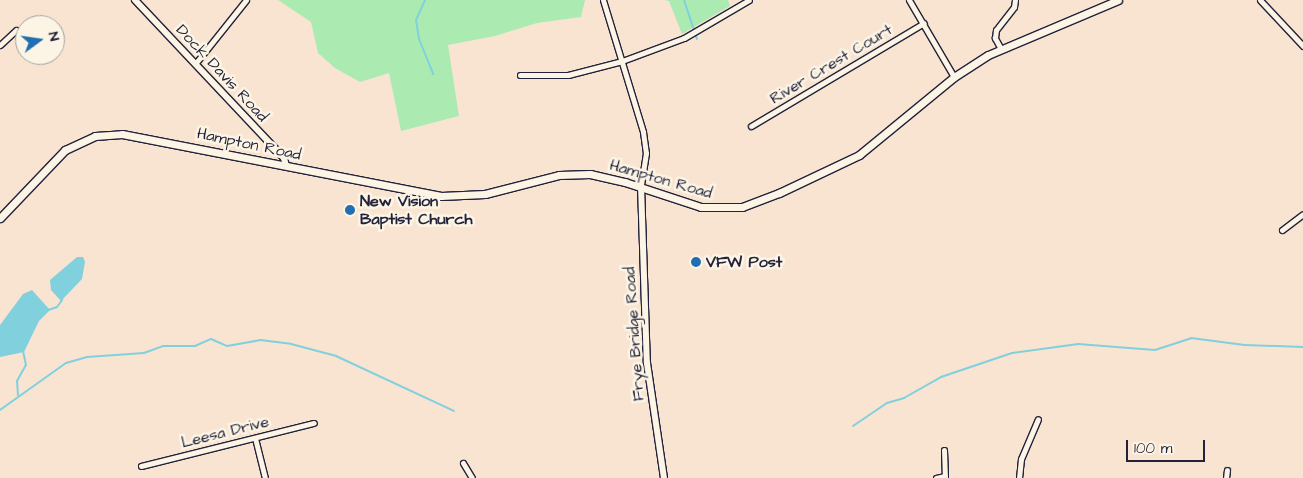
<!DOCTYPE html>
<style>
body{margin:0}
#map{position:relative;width:1303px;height:478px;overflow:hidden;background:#f9e4d2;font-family:"Architects Daughter",sans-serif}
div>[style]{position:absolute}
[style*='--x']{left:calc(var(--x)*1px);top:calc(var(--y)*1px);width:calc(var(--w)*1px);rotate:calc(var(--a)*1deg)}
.green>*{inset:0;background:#abebb2}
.water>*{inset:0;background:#80d0dd}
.stream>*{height:2px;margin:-1px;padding:0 1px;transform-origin:1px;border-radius:1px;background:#80d0dd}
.roads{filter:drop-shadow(1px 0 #22223b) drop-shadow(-1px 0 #22223b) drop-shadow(0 1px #22223b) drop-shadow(0 -1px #22223b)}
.minor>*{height:5px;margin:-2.5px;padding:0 2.5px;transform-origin:2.5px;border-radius:2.5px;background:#fcf5e5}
.tertiary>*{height:6px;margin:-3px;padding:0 3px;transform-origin:3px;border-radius:3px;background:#fcf5e5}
.secondary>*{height:7px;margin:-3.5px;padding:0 3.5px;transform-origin:3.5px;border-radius:3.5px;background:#fcf5e5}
.dots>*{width:14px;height:14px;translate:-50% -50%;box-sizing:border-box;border:2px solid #fcf5e5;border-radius:50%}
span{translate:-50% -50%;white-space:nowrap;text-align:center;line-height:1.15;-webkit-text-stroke:5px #fcf5e5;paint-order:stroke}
.street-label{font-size:16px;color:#22223b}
.poi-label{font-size:16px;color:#22223b;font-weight:700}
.left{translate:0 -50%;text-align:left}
.north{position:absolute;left:15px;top:15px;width:50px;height:50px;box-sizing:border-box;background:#fcf5e5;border:1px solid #a5a1a1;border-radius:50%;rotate:76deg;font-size:14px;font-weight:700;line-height:20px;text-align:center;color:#22223b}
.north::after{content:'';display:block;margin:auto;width:18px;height:22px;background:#1f6fb2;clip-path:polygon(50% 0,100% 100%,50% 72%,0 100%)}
.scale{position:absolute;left:1126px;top:440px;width:79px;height:22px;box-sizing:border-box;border:2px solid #22223b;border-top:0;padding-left:6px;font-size:15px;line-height:18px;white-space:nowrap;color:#22223b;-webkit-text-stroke:4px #fcf5e5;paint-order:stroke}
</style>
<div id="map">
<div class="green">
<div style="clip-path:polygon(278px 0,585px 0,581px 17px,537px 23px,495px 36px,448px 45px,459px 116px,401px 131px,389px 73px,360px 82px,335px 68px,318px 53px,311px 22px)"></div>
<div style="clip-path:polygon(664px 0,728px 0,730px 6px,682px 34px,669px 1px)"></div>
</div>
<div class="water">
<div style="clip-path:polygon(77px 257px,83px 257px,85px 262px,82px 279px,61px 301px,51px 290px,50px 280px)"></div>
<div style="clip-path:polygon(32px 290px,50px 310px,39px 321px,24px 352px,0 357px,0 325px,23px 294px)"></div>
</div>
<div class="stream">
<div style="--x:425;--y:0;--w:22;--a:114"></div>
<div style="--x:416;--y:20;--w:19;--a:81"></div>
<div style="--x:419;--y:39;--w:38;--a:68"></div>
<div style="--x:684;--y:0;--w:41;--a:71.6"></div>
<div style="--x:48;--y:310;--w:9;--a:-18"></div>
<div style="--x:57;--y:307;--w:9;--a:-54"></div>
<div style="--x:18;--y:395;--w:14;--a:-94"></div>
<div style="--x:17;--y:381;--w:18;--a:-61"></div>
<div style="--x:26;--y:365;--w:14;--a:-102"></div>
<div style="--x:0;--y:410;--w:81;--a:-35.5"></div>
<div style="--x:66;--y:363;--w:22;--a:-16"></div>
<div style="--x:87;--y:357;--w:57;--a:-4"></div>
<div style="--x:144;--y:353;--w:20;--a:-20"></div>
<div style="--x:163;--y:346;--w:32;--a:0"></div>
<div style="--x:195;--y:346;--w:17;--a:-24"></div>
<div style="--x:211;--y:339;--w:17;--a:24"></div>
<div style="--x:227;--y:346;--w:34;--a:-10"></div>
<div style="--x:260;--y:340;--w:31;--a:7"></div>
<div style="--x:291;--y:344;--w:47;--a:14.9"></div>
<div style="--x:336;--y:356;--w:130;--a:25"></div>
<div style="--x:853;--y:426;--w:41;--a:-34.1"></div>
<div style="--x:887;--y:403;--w:18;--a:-16"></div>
<div style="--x:904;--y:398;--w:43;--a:-29.6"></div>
<div style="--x:941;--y:377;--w:75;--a:-18.7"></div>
<div style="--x:1012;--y:353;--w:67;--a:-7.8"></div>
<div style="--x:1078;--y:344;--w:77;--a:4.5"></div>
<div style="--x:1155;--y:350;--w:38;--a:-18"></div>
<div style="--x:1191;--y:338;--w:54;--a:7.4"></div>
<div style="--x:1245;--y:345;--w:58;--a:2"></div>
</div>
<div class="roads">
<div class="minor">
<div style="--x:603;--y:0;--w:138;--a:73.1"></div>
<div style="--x:643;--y:132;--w:21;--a:82"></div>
<div style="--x:646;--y:153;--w:33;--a:99"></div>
<div style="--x:909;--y:0;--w:89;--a:59.7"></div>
<div style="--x:1260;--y:0;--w:63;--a:46.9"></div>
<div style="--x:0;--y:45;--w:22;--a:-43"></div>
<div style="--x:1001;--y:49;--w:13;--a:-119"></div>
<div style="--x:995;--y:38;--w:8;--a:-83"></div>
<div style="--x:996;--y:30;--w:29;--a:-52"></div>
<div style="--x:1014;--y:7;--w:7;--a:-82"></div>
<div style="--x:195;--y:64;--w:82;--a:-51.4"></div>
<div style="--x:520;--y:75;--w:48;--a:0"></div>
<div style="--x:568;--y:75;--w:56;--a:-14.5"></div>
<div style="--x:622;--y:61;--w:66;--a:-20.4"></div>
<div style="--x:684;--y:38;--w:75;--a:-30.3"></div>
<div style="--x:751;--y:126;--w:201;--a:-30.8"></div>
<div style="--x:1282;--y:230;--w:26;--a:-37"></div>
<div style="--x:255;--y:438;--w:41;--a:76"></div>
<div style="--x:944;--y:450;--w:28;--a:88"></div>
<div style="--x:463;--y:463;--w:17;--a:59"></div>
<div style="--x:141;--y:466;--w:178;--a:-14"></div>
<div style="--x:936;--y:478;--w:9;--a:-13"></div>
<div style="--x:1019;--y:478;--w:19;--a:-84"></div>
<div style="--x:1021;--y:459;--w:43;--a:-67"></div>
<div style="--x:1226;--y:478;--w:8;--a:-83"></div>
</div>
<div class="tertiary">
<div style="--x:135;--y:0;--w:217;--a:46.7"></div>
<div style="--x:284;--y:158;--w:8;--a:76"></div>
<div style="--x:641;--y:186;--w:177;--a:88.1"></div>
<div style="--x:647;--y:363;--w:116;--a:81.6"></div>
</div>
<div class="secondary">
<div style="--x:0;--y:218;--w:94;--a:-46.3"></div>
<div style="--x:65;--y:150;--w:33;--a:-25"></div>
<div style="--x:95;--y:136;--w:27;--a:-4"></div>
<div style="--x:122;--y:134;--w:325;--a:11"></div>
<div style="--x:441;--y:196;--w:44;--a:-2.6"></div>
<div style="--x:485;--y:194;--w:76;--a:-14.4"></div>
<div style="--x:559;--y:175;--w:31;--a:-2"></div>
<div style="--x:590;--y:174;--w:36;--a:13"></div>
<div style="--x:625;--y:182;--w:80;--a:18.2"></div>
<div style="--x:701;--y:207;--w:41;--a:0"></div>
<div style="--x:742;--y:207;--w:40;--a:-21"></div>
<div style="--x:779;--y:193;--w:89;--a:-25.4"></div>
<div style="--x:859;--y:155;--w:123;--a:-39.4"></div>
<div style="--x:954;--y:77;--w:40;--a:-32.9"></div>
<div style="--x:988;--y:55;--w:141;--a:-22.9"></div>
</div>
</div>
<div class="dots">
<div style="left:350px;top:210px;background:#1f6fb2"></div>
<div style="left:696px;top:262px;background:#1f6fb2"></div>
</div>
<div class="street-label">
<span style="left:831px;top:64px;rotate:-31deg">River Crest Court</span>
<span style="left:222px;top:73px;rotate:47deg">Dock Davis Road</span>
<span style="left:249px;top:144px;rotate:12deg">Hampton Road</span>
<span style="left:661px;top:179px;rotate:16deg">Hampton Road</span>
<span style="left:634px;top:334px;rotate:-94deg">Frye Bridge Road</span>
<span style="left:225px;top:432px;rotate:-14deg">Leesa Drive</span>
</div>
<div class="poi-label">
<span class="left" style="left:360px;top:210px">New Vision<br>Baptist Church</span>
<span class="left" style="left:706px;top:262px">VFW Post</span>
</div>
<div class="north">N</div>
<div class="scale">100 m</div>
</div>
